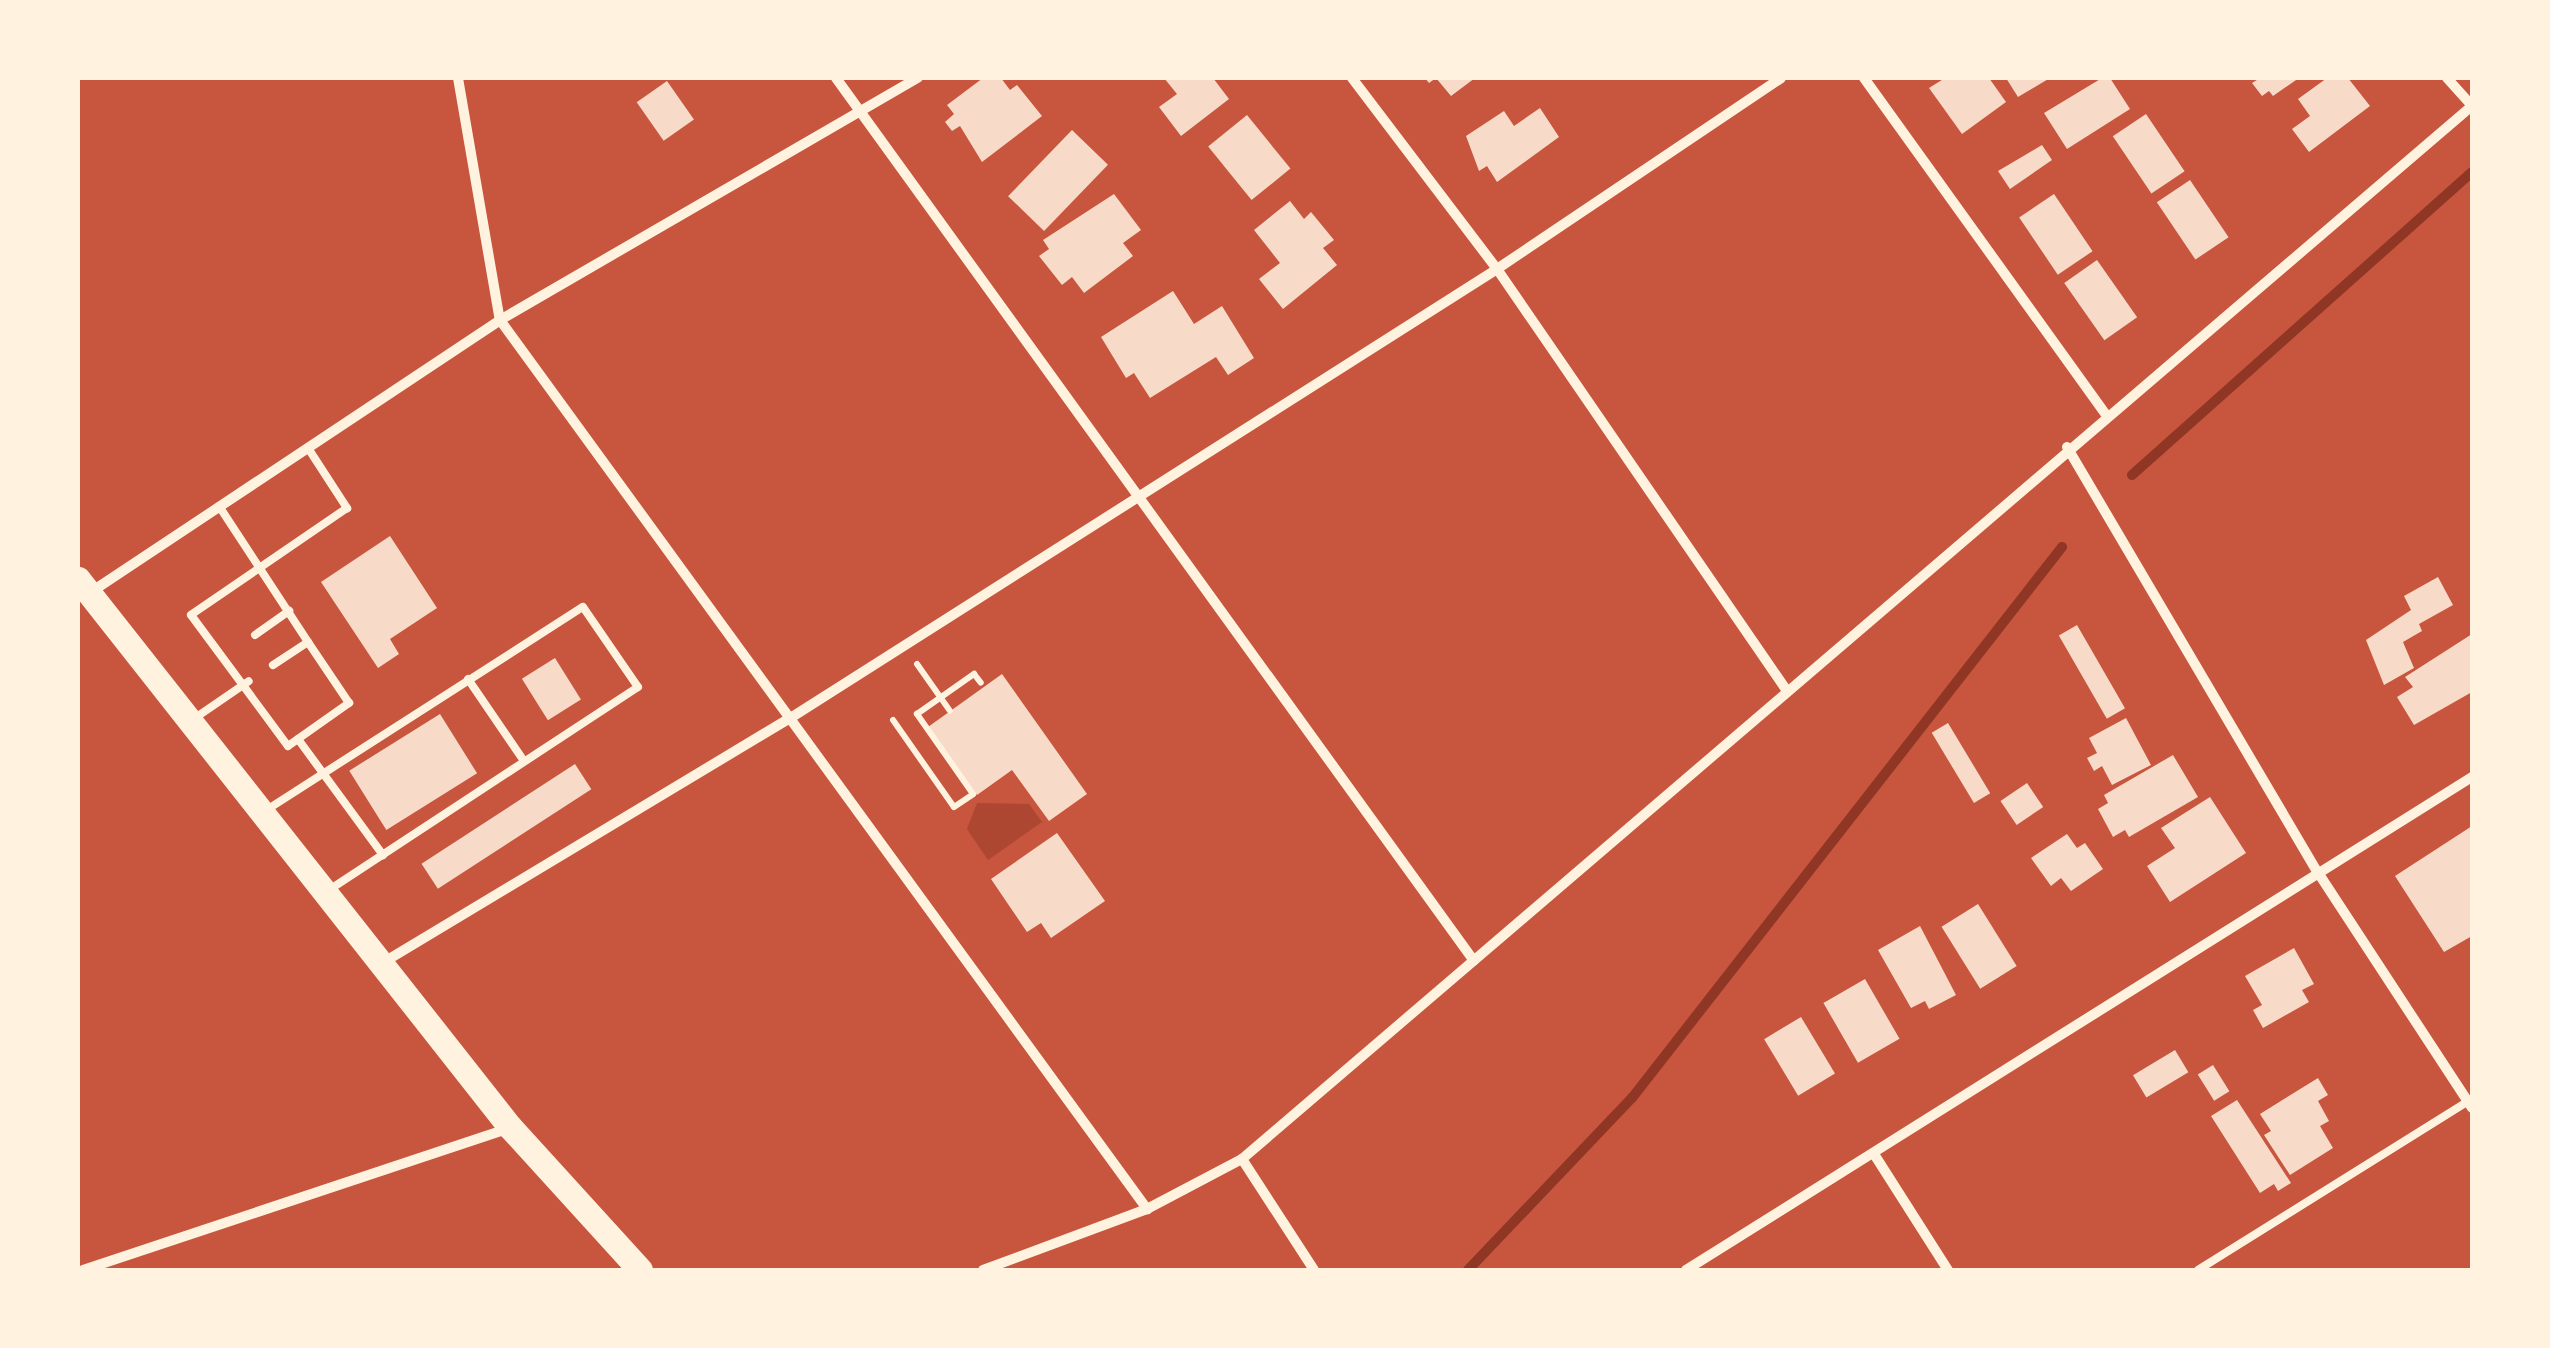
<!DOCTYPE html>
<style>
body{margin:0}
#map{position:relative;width:2550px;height:1348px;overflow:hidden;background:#c8553d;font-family:Quicksand,sans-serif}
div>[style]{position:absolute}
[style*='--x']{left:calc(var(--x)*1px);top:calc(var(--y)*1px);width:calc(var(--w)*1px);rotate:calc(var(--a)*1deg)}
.green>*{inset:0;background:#ae4732}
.stream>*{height:10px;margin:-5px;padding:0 5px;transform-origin:5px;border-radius:5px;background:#8f3625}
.building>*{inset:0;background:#f7dbc8;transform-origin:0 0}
.path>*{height:6px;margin:-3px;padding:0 3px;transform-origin:3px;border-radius:3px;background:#fff3e0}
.service>*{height:8px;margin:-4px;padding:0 4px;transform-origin:4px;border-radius:4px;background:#fff3e0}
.minor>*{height:10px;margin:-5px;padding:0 5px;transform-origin:5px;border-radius:5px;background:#fff3e0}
.primary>*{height:25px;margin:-12.5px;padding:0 12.5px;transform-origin:12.5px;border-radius:12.5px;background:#fff3e0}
span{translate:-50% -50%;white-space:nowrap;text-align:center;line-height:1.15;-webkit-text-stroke:8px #fff3e0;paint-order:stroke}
.frame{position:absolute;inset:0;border:80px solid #fff3e0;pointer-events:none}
</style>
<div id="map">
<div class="green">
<div style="clip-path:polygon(977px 803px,1029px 804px,1042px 822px,988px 860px,967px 829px)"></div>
</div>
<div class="stream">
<div style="--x:2132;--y:475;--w:455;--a:-41.7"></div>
<div style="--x:1468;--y:1270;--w:238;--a:-46.4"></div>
<div style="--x:1632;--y:1098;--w:699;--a:-52.03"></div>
</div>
<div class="building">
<div style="clip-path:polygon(983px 78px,1001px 78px,1010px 90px,1017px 85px,1042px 116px,982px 162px,960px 126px,952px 131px,945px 122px,954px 114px,947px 105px)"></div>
<div style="clip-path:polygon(1164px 78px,1213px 78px,1229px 99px,1181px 136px,1159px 107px,1177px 94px)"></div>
<div style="clip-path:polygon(1425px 78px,1475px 78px,1451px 96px,1436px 78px,1429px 83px)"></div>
<div style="clip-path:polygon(1945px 78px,1989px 78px,2006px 102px,1962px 134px,1929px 88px)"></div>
<div style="clip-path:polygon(2006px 78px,2050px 78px,2018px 97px)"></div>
<div style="clip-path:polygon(2102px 78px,2110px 78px,2130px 109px,2067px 149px,2044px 113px)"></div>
<div style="clip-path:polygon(2260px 78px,2299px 78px,2273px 96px,2269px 91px,2262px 96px,2252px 83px)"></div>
<div style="clip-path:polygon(2327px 78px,2348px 78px,2370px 106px,2309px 152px,2292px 129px,2310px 116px,2298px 99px)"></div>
<div style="left:667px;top:81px;width:47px;height:37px;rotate:55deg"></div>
<div style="clip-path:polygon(1540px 108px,1559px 137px,1497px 182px,1487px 166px,1479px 171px,1466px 136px,1504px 111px,1514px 126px)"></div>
<div style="left:2146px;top:114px;width:69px;height:40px;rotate:56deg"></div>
<div style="left:1247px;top:115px;width:69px;height:50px;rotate:51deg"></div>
<div style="left:1072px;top:130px;width:50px;height:92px;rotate:44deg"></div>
<div style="clip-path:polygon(2042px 145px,2052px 160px,2010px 189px,1998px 171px)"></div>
<div style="left:2190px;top:180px;width:69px;height:40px;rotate:56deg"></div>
<div style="clip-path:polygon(1114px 194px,1141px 230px,1123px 243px,1133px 256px,1084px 293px,1072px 277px,1062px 285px,1039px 256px,1049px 249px,1043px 240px)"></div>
<div style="left:2054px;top:194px;width:69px;height:42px;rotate:56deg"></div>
<div style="clip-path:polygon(1290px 201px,1304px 219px,1311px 212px,1334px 240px,1323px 248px,1337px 265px,1283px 309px,1259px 279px,1280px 263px,1254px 230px)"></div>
<div style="left:2097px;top:260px;width:70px;height:40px;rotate:55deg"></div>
<div style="clip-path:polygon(1173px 291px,1194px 324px,1222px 306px,1254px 358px,1228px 375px,1216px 357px,1150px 398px,1134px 373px,1126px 378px,1101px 337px)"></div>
<div style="clip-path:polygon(390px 536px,437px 608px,390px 639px,399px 654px,378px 668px,321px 582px)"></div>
<div style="clip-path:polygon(2438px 577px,2453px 605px,2419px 624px,2422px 631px,2403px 642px,2414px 668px,2384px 685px,2366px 640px,2411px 610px,2404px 596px)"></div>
<div style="left:2077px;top:625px;width:96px;height:21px;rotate:60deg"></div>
<div style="clip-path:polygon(2472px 634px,2472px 692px,2414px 725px,2397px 697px,2413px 687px,2405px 677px)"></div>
<div style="left:555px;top:658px;width:49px;height:39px;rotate:58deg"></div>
<div style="clip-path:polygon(1002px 674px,1087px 794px,1049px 821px,1012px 770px,977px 795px,928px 727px)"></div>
<div style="left:440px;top:714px;width:70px;height:107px;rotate:58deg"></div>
<div style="clip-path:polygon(2126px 718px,2151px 765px,2112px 785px,2102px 766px,2094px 771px,2087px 758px,2097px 753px,2089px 738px)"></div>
<div style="left:1948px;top:723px;width:82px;height:19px;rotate:59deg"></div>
<div style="clip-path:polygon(2173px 755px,2198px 797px,2129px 837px,2125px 830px,2113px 837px,2098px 809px,2108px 803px,2104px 795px)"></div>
<div style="left:575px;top:764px;width:30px;height:183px;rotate:57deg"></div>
<div style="left:2027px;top:783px;width:29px;height:32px;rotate:56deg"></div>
<div style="clip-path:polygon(2210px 797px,2246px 853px,2170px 902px,2147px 866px,2175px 848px,2161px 828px)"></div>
<div style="clip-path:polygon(2472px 826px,2472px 936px,2444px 952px,2395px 876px)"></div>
<div style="clip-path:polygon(1057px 833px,1105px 901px,1051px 938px,1041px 923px,1027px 932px,991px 879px)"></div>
<div style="clip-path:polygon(2067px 834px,2077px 848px,2085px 843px,2103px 869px,2071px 891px,2061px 878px,2051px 886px,2031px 858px)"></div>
<div style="left:1978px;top:904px;width:73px;height:43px;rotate:58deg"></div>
<div style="clip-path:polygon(1920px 926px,1956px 995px,1929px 1009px,1925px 1001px,1911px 1008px,1878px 950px)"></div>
<div style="clip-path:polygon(2294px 948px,2314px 984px,2302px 990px,2309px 1002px,2263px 1028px,2253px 1010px,2262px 1005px,2245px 976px)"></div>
<div style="left:1865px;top:979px;width:69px;height:48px;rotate:60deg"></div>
<div style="left:1801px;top:1017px;width:66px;height:43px;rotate:59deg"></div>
<div style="left:2175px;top:1050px;width:26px;height:49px;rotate:59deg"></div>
<div style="left:2213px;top:1065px;width:31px;height:18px;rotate:58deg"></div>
<div style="clip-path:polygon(2318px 1078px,2328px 1095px,2318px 1101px,2329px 1121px,2320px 1126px,2333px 1148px,2290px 1175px,2264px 1135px,2271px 1131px,2260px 1114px)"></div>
<div style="clip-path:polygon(2237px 1100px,2291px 1183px,2278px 1191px,2274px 1184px,2260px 1193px,2211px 1116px)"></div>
</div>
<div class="path">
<div style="--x:917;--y:664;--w:57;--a:54.9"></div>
<div style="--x:893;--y:720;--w:106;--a:55"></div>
<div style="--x:954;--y:807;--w:23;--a:-34"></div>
<div style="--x:973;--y:794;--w:98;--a:-125"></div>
<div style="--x:917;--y:714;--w:70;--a:-35.1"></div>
<div style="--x:974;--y:674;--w:11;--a:52"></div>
</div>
<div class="service">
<div style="--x:308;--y:448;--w:72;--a:57"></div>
<div style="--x:347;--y:508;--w:189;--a:145.6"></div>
<div style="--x:191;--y:615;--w:163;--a:53.5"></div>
<div style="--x:288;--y:746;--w:75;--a:-35.2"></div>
<div style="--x:349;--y:703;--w:73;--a:-123.9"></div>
<div style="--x:219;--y:506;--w:163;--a:56.8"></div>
<div style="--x:308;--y:642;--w:42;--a:146.7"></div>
<div style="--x:255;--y:635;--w:42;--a:-35.2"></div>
<div style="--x:468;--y:679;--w:99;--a:55.7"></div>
<div style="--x:195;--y:718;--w:65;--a:-34.4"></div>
<div style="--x:298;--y:739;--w:144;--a:53.8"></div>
<div style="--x:268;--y:809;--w:374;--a:-32.7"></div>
<div style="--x:583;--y:607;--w:97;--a:55.5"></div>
<div style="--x:638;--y:687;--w:370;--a:146.7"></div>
<div style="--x:2198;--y:1270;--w:323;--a:-32"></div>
</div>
<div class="minor">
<div style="--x:458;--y:78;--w:246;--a:80.2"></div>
<div style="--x:500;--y:320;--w:1100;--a:53.95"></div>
<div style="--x:836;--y:78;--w:1089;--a:54.15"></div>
<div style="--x:1352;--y:78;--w:240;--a:52.8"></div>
<div style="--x:1497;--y:269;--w:508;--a:55.5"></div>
<div style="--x:1864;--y:78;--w:413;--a:54.3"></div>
<div style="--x:2447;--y:78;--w:38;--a:48"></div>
<div style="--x:2067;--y:447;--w:492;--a:59.5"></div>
<div style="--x:2317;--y:871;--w:283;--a:56.8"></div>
<div style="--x:91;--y:592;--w:491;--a:-33.6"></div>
<div style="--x:500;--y:320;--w:483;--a:-30.1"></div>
<div style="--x:384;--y:962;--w:476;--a:-31"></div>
<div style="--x:792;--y:717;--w:835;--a:-32.43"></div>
<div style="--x:1497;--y:269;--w:342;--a:-33.9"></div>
<div style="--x:1874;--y:1154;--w:138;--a:57.5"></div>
<div style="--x:1242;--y:1159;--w:132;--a:57"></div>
<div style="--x:83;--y:1270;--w:449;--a:-18.4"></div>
<div style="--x:983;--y:1270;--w:175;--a:-20.4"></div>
<div style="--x:1147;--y:1209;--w:107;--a:-27.8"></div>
<div style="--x:1242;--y:1159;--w:1619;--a:-40.57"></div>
<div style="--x:1686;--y:1270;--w:928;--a:-32.1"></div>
</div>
<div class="primary">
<div style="--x:78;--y:579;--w:698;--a:51.75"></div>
<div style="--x:510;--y:1127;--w:193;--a:47.7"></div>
</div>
<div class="frame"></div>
</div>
